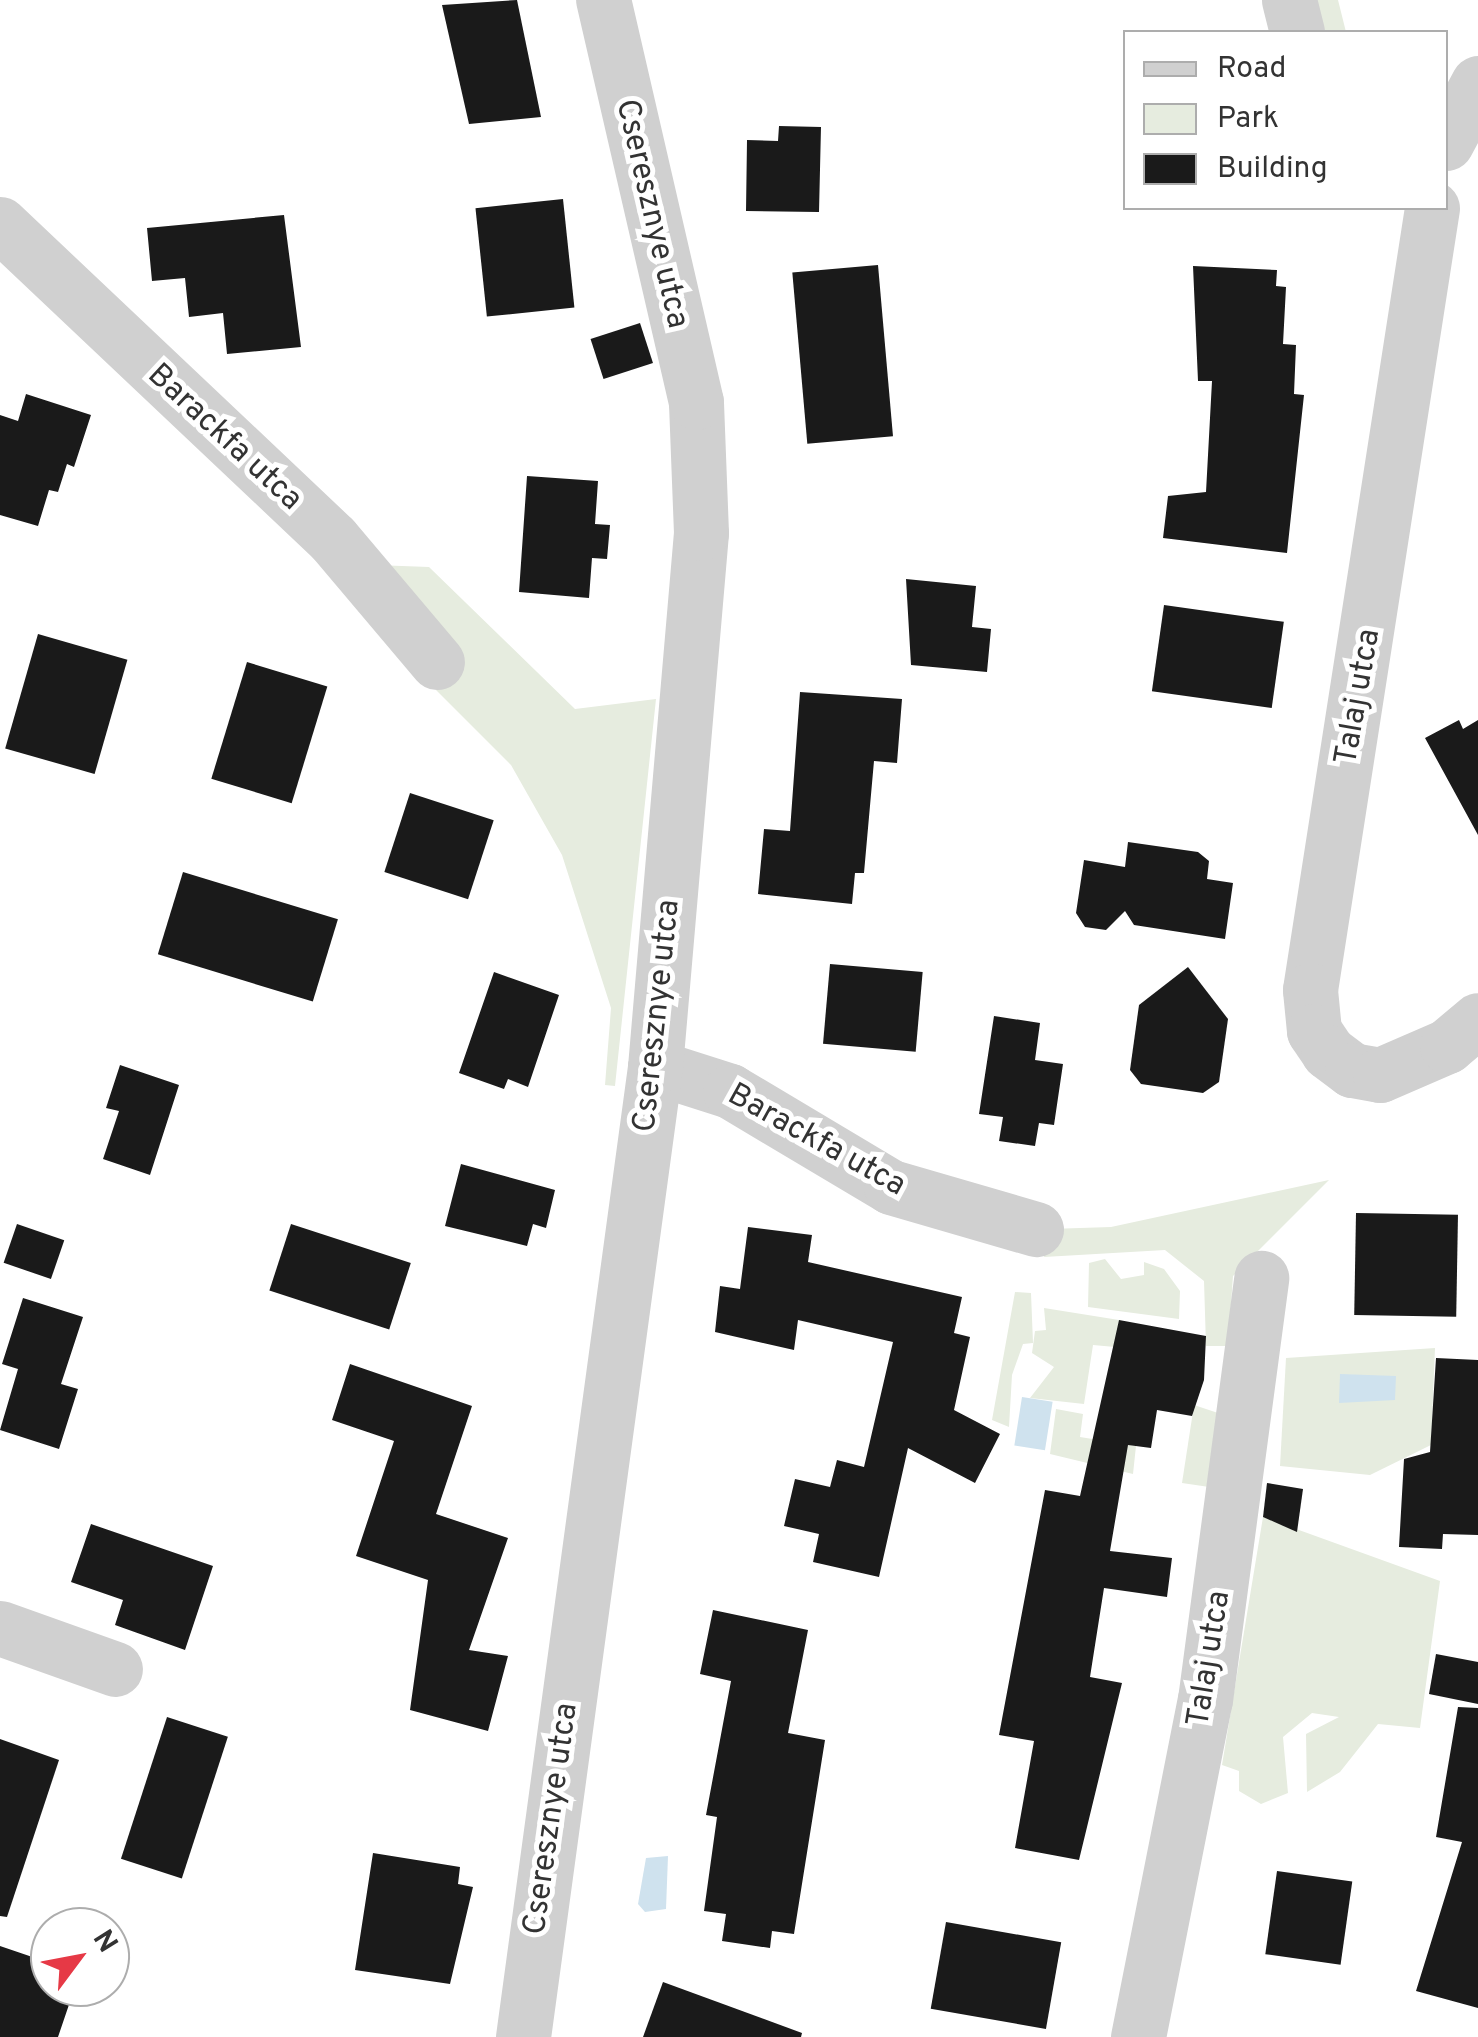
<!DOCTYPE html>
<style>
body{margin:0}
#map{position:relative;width:1478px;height:2037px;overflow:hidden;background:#fff;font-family:Overpass,sans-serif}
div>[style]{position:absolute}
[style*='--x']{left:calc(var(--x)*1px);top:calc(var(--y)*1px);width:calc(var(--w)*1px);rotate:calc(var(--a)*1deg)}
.green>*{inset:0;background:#e6ecdf}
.water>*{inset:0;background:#cfe2ee;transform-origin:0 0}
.building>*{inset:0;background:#1a1a1a;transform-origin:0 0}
.minor>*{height:55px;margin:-27.5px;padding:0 27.5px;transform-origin:27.5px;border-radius:27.5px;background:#d0d0d0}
span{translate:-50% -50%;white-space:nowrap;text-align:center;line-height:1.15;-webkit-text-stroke:10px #fff;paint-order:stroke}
.street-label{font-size:32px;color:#333}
.legend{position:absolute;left:1123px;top:30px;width:325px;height:180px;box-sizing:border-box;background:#fff;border:2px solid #adadad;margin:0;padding:12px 18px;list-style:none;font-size:30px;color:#333}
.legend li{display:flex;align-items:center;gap:20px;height:50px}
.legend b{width:50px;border:2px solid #adadad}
.north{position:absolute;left:30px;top:1907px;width:100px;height:100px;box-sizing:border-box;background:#fff;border:2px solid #adadad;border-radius:50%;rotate:58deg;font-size:28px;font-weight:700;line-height:40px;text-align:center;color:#333}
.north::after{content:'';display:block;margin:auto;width:35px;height:45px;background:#e63946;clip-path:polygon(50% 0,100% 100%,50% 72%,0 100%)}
</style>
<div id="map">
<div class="green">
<div style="clip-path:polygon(1307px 0,1338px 0,1346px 32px,1315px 32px)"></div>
<div style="clip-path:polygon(375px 565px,429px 567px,575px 709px,656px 699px,615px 1086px,605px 1085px,611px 1008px,562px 855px,511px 765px,428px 682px)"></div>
<div style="clip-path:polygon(1329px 1180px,1233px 1276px,1228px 1346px,1206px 1346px,1204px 1281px,1165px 1250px,1044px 1257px,1049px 1229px,1111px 1227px)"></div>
<div style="clip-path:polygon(1105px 1259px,1121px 1279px,1144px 1275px,1144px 1262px,1164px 1269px,1180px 1291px,1179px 1319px,1088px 1307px,1089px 1263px)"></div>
<div style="clip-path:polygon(1015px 1292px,1031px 1293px,1033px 1343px,1023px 1344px,1012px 1375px,1009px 1427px,992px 1420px)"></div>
<div style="clip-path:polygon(1044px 1308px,1119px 1320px,1115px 1347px,1093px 1345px,1084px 1404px,1030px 1398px,1054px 1367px,1032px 1353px,1035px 1331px,1046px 1330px)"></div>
<div style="clip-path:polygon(1435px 1348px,1431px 1445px,1370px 1475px,1280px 1466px,1286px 1358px)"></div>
<div style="clip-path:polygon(1194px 1405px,1218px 1413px,1216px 1488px,1182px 1483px)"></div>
<div style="clip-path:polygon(1056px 1409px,1083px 1414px,1080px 1437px,1136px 1446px,1133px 1474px,1050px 1454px)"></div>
<div style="clip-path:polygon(1263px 1517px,1440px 1581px,1420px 1728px,1378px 1724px,1340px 1772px,1307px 1792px,1306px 1734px,1339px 1717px,1312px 1713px,1283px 1737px,1288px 1793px,1261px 1804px,1239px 1791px,1239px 1771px,1222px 1765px)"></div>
</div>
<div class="water">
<div style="clip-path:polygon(1340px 1374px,1396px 1376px,1395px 1400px,1339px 1403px)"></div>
<div style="left:1022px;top:1397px;width:31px;height:49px;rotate:9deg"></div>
<div style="clip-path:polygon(668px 1856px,666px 1909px,645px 1912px,638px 1904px,646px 1858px)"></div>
</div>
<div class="building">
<div style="clip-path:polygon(517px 0,541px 117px,469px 124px,442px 5px)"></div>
<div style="clip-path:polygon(779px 126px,821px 127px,819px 212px,746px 211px,747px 140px,778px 141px)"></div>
<div style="left:563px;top:199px;width:109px;height:88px;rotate:84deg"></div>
<div style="clip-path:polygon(284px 215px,301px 347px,227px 354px,223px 313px,189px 317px,185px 278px,152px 281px,147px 228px)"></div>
<div style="left:878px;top:265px;width:172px;height:86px;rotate:85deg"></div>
<div style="clip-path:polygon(1193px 266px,1277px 270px,1276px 286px,1286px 287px,1283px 344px,1296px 345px,1294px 394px,1304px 395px,1287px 553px,1163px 538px,1168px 496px,1206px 492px,1212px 381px,1198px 381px)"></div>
<div style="left:640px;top:323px;width:42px;height:52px;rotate:72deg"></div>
<div style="clip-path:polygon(26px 394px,91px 415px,74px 467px,67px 464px,58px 492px,49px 490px,38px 526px,0 515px,0 415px,18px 421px)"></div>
<div style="clip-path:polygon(527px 476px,598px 481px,595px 524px,610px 525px,607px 559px,592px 558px,589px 598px,519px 592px)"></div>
<div style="clip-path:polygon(906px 579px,976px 586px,972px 627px,991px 629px,987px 672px,911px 665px)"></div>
<div style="left:1164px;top:605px;width:121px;height:87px;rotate:8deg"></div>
<div style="left:38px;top:634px;width:93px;height:119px;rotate:16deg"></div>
<div style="left:247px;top:662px;width:84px;height:122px;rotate:17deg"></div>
<div style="clip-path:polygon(800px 692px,902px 699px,897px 763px,874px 761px,864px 873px,855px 873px,852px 904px,758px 894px,764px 829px,790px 831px)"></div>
<div style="clip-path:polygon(1459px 720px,1463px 729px,1478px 720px,1478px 835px,1425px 738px)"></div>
<div style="left:410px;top:793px;width:88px;height:83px;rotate:18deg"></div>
<div style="clip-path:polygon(1128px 842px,1198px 852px,1209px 861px,1207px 879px,1233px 883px,1225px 939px,1134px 925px,1125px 911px,1106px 930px,1085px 927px,1076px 913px,1084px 860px,1125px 867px)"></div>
<div style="left:183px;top:872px;width:162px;height:86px;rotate:17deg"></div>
<div style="left:830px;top:964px;width:93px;height:80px;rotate:5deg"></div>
<div style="clip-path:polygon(1188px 967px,1228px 1019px,1219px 1082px,1203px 1093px,1141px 1084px,1130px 1070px,1139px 1005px)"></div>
<div style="clip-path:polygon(494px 972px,559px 995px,528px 1087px,508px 1079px,504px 1089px,459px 1073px)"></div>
<div style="clip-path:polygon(994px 1016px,1040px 1023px,1035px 1060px,1063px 1064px,1054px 1125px,1039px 1123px,1035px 1146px,999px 1141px,1003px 1117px,979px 1114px)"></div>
<div style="clip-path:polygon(120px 1065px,179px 1085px,150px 1175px,103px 1159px,119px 1111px,106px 1108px)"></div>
<div style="clip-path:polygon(461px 1164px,555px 1190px,546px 1228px,533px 1224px,527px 1246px,445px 1226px)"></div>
<div style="left:1356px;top:1213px;width:102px;height:102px;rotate:1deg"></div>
<div style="left:17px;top:1224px;width:50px;height:41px;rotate:19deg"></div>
<div style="left:291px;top:1224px;width:126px;height:70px;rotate:18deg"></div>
<div style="clip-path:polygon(748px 1227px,812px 1235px,808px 1262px,962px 1297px,954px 1333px,970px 1337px,954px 1410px,1000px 1434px,975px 1483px,908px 1448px,879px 1577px,813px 1562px,819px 1534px,784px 1526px,795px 1479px,830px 1487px,837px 1460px,864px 1467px,893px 1342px,798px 1320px,794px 1350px,715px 1332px,720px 1286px,740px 1289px)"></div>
<div style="clip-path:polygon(23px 1298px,83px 1317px,61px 1384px,78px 1389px,59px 1449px,0 1430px,18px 1369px,2px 1364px)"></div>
<div style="clip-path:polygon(1119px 1320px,1206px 1336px,1204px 1380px,1192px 1416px,1157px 1410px,1151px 1448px,1128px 1445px,1110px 1551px,1172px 1558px,1167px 1597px,1104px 1588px,1090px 1677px,1122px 1683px,1079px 1860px,1015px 1848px,1034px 1741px,999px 1735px,1045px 1490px,1080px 1496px)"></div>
<div style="clip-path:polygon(1436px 1358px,1478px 1360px,1478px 1535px,1443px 1534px,1442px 1549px,1399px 1547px,1404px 1459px,1430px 1452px)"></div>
<div style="clip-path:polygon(350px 1364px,472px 1406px,436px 1514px,508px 1538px,469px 1650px,508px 1656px,488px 1731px,410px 1710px,428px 1580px,356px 1556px,394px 1441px,332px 1420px)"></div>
<div style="clip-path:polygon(1267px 1483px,1303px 1489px,1297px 1532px,1263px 1517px)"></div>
<div style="clip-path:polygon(91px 1524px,213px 1566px,185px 1650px,115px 1625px,123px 1600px,71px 1582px)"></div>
<div style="clip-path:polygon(713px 1610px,808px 1630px,788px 1733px,825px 1740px,794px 1934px,772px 1931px,770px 1948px,722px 1941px,726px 1914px,704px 1911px,717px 1817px,706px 1815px,731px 1681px,700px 1674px)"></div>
<div style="clip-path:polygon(1436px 1654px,1478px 1662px,1478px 1704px,1429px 1694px)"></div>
<div style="clip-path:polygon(1458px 1707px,1478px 1708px,1478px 2008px,1416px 1991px,1462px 1842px,1436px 1837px)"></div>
<div style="left:167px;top:1717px;width:64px;height:149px;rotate:18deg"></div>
<div style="clip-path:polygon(0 1739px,59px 1760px,7px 1917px,0 1916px)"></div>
<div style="clip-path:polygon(373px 1853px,460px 1867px,458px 1884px,473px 1887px,450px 1984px,355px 1970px)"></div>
<div style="left:1277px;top:1871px;width:76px;height:84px;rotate:8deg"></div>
<div style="left:946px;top:1922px;width:117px;height:88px;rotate:10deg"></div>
<div style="clip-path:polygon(0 1946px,50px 1963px,50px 1987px,75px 1987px,58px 2037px,0 2037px)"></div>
<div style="clip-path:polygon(663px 1982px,802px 2033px,801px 2037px,643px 2037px)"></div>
</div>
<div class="minor">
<div style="--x:1289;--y:0;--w:33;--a:76"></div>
<div style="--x:1446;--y:143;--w:68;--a:-61.9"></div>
<div style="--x:1432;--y:208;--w:791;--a:98.87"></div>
<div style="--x:1310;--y:990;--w:41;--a:84.4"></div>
<div style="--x:1314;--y:1031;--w:25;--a:56"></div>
<div style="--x:1328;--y:1052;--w:30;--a:37"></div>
<div style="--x:1352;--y:1070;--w:28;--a:10"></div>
<div style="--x:1380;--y:1075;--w:73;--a:-23.4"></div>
<div style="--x:1447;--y:1046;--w:40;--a:-40"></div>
<div style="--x:0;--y:224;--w:458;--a:43.4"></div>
<div style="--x:333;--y:539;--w:161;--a:49.8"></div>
<div style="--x:655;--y:1067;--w:79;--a:17.7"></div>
<div style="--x:730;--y:1091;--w:187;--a:30.8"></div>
<div style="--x:891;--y:1187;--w:151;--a:16.2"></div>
<div style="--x:0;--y:1628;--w:122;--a:19.6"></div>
<div style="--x:523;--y:2037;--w:979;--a:-82.25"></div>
<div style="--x:655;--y:1067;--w:536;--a:-85.08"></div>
<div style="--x:701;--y:533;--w:131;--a:-92.2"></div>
<div style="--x:696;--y:402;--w:413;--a:-103"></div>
<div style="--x:1138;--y:2037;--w:344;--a:-78.8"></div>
<div style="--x:1205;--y:1700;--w:426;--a:-82.4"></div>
</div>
<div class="street-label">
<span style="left:651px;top:214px;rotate:77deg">Cseresznye utca</span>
<span style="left:224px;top:438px;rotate:43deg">Barackfa utca</span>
<span style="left:1359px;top:697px;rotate:-80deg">Talaj utca</span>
<span style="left:658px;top:1016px;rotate:-84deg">Cseresznye utca</span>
<span style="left:816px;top:1141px;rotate:29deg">Barackfa utca</span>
<span style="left:1210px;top:1659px;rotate:-81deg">Talaj utca</span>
<span style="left:552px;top:1819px;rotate:-82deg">Cseresznye utca</span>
</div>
<ul class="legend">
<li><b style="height:12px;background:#d0d0d0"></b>Road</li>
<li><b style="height:28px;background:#e6ecdf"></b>Park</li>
<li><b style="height:28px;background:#1a1a1a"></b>Building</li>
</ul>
<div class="north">N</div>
</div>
